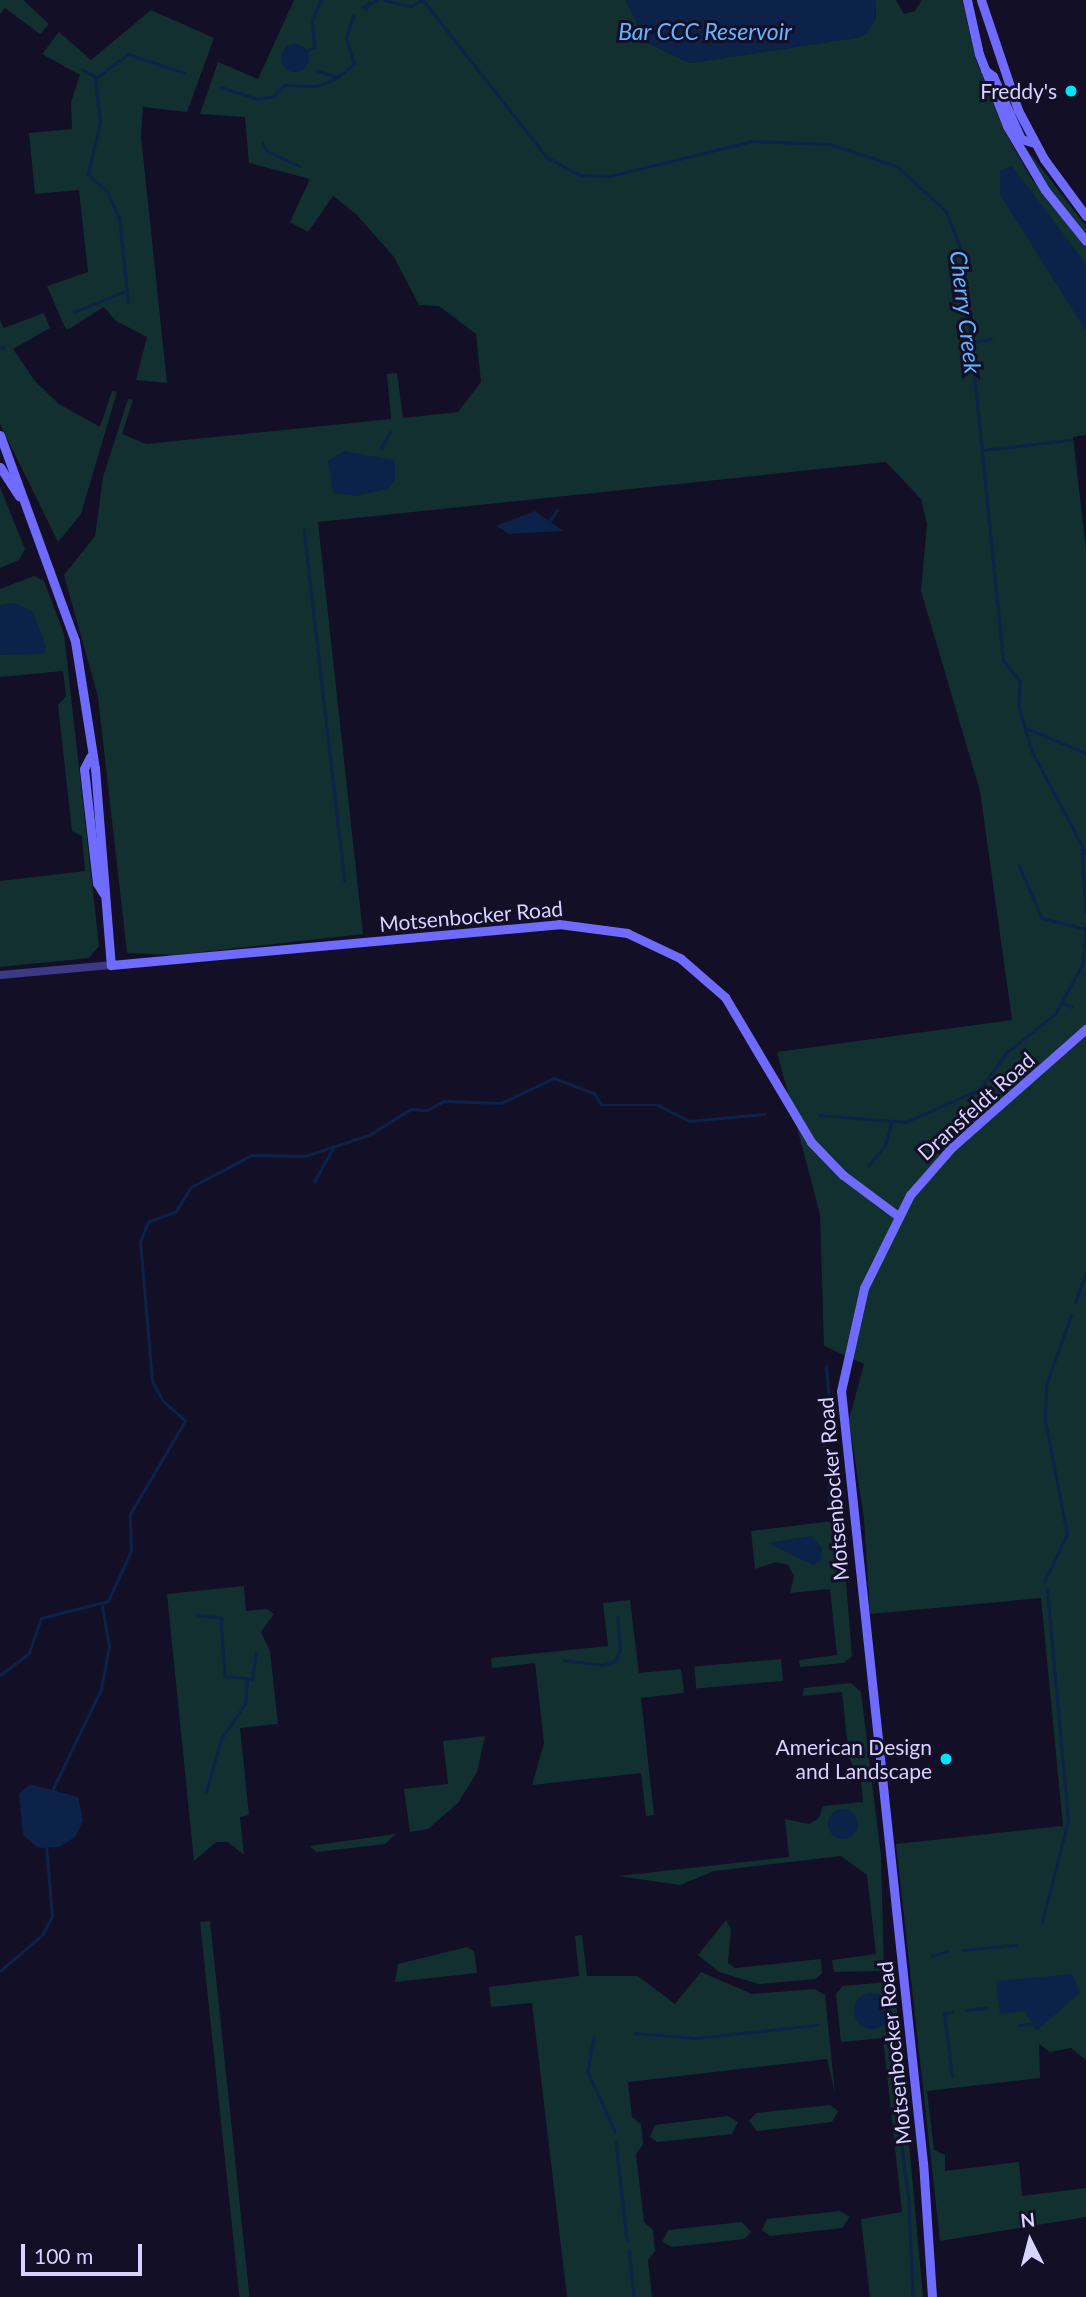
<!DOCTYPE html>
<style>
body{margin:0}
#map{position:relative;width:1086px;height:2297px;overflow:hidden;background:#130f26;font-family:Lato,sans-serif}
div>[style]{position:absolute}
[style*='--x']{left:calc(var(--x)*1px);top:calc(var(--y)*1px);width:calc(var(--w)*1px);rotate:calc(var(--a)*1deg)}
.green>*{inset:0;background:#12302f;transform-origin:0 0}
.water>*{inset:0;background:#0c2248}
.round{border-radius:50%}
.stream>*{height:2.5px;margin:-1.25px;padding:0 1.25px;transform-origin:1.25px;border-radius:1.25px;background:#0c2248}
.tertiary>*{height:8px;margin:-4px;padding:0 4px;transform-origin:4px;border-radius:4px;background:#3d3a85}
.secondary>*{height:9px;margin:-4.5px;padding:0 4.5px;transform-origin:4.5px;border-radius:4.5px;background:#6f6bff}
.dots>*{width:19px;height:19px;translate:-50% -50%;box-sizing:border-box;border:4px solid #130f26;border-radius:50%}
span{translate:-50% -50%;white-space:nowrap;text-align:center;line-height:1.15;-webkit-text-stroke:6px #130f26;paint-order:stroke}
.poi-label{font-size:21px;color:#d9d4ff}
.right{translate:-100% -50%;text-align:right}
.street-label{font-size:21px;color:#d9d4ff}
.water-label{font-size:23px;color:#62b6ff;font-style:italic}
.north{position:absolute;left:995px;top:2206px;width:70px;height:70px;-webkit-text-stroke:5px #130f26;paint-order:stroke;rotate:354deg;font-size:19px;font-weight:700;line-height:28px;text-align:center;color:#d9d4ff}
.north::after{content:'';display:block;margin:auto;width:24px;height:32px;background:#d9d4ff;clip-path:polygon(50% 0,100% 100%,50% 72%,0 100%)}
.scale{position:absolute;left:21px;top:2244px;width:121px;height:32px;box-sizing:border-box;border:4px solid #d9d4ff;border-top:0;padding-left:9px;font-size:21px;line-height:24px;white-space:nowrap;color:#d9d4ff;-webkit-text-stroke:5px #130f26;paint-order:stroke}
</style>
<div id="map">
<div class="green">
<div style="clip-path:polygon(0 0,23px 0,49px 24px,40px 34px,5px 8px,0 14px)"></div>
<div style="clip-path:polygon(294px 0,626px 0,647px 43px,691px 63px,859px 37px,876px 19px,875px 0,896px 0,904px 14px,915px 11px,922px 0,962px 0,977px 63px,1005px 132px,1031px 178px,1086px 247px,1086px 435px,1073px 437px,1086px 550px,1086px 2060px,1071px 2048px,1050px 2052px,1039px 2044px,1040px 2078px,927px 2091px,934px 2150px,945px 2155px,945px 2171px,1019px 2162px,1022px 2196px,1086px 2188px,1086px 2217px,940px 2241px,896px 1844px,1063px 1826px,1041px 1598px,870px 1614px,864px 1519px,849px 1420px,864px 1364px,824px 1346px,820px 1214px,777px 1052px,1012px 1020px,980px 791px,921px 591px,927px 524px,921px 499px,886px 462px,318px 522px,363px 934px,175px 955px,127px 953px,98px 697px,64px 575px,95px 536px,103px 477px,128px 399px,133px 400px,122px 434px,146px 444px,391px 419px,387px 374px,397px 373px,403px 418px,458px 412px,481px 382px,476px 334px,439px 306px,419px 305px,394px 257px,357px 215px,333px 196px,308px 232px,290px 222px,310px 179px,249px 163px,245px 117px,200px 114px,218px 62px,258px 79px)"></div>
<div style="clip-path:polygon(151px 10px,214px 38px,187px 112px,143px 107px,141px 136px,167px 383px,136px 380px,147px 337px,116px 321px,104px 307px,67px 330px,63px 323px,47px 286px,88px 272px,79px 190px,35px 194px,29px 133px,72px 129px,71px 102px,80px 75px,42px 54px,59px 32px,91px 60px)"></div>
<div style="clip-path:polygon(1022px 143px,1086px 226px,1086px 234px,1049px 188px)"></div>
<div style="clip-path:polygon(44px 313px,50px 328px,13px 349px,35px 381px,59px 404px,100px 427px,112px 391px,117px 392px,81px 514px,58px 542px,0 424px,0 320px,4px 328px)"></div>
<div style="clip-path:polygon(0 487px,25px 549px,19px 560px,0 568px)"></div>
<div style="clip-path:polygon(34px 576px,44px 581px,64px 634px,99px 946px,89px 958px,0 967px,0 881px,85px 871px,82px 836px,72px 831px,58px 705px,66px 696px,63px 671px,0 677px,0 589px)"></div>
<div style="clip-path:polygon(841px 1520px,852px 1656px,844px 1663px,800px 1667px,799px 1660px,837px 1655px,830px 1589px,790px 1593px,794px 1576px,788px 1565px,776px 1562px,755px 1569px,751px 1531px)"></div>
<div style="clip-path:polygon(244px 1586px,246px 1611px,267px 1609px,274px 1614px,261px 1632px,270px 1651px,278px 1724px,240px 1728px,249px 1815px,240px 1817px,244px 1855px,228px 1842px,216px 1842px,194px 1861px,167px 1594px)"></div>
<div style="clip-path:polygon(630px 1600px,639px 1673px,681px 1669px,684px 1693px,641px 1698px,654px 1815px,646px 1816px,641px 1773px,532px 1785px,544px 1743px,535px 1663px,492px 1668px,491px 1658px,608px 1646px,603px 1603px)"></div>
<div style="left:781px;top:1659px;width:22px;height:87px;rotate:85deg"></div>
<div style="clip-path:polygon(851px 1683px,861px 1692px,881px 1856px,884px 1971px,834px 1972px,832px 1960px,876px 1954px,867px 1875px,841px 1856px,714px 1871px,680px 1885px,618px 1876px,789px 1857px,785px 1819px,809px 1824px,819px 1818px,823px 1806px,863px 1802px,861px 1780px,849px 1758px,842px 1692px,803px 1696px,804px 1688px)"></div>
<div style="clip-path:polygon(485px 1736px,477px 1772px,458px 1803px,428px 1829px,410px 1832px,404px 1789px,448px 1784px,443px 1741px)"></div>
<div style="clip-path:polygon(396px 1834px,385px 1844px,317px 1852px,309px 1846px)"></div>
<div style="clip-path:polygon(726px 1920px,731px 1929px,728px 1963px,735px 1968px,821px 1959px,822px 1973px,816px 1979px,759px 1984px,719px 1972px,698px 1955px)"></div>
<div style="left:210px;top:1921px;width:378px;height:10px;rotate:84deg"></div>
<div style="clip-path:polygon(582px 1935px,587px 1976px,638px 1976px,675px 2004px,701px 1972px,752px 1994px,815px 1989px,825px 1995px,835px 2093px,827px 2059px,628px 2082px,632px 2117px,641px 2124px,643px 2144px,636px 2154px,644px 2222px,653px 2230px,655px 2251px,648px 2260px,652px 2297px,567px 2297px,532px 2003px,491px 2007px,489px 1987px,579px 1976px,575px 1936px)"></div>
<div style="clip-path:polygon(467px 1947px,474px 1951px,477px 1973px,395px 1982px,398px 1964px)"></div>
<div style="clip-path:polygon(888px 1982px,895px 1988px,923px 2297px,870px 2297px,861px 2219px,902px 2212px,883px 2038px,841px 2042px,836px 1994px,843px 1986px)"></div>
<div style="clip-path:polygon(830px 2105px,838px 2111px,832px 2122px,757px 2131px,749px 2121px,756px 2113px)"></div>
<div style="clip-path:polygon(728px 2116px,738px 2122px,732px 2134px,657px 2142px,650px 2137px,655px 2125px)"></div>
<div style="clip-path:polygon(840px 2211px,850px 2217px,842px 2228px,770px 2236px,762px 2230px,767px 2219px)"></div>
<div style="clip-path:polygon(742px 2222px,751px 2232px,744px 2239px,672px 2247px,662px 2242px,668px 2230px)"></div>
</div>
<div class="water">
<div style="clip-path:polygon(626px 0,875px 0,876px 19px,866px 34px,850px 39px,691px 63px,647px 43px)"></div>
<div class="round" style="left:281px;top:44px;width:28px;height:28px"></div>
<div style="clip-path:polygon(1012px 166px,1086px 264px,1086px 331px,1000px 195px,1000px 171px)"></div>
<div style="clip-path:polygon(344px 451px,395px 460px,395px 480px,387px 489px,355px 496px,333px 493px,328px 461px)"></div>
<div style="clip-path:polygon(535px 511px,563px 531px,509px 534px,496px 526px)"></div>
<div style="clip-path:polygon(15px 603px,33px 612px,46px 647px,43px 654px,0 655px,0 605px)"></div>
<div style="clip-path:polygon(811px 1536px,822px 1548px,821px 1560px,813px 1565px,768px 1543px)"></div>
<div style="clip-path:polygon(30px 1784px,78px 1797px,83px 1821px,75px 1837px,59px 1847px,38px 1848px,23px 1835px,19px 1794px)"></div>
<div class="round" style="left:828px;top:1809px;width:30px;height:30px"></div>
<div style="clip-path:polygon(1072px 1974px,1080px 1993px,1036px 2031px,1025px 2011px,1000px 2014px,996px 1981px)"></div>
<div class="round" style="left:854px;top:1993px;width:36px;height:36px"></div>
</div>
<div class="stream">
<div style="--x:384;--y:0;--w:28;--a:13"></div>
<div style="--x:411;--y:6;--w:13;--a:-29"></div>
<div style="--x:423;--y:0;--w:200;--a:51.7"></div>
<div style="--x:547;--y:157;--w:37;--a:29"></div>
<div style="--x:579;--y:175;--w:31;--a:2"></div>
<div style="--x:610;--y:176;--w:146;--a:-13.8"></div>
<div style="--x:752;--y:141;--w:78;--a:2.2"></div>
<div style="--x:830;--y:144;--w:71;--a:18.2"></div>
<div style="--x:897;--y:166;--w:67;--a:42.6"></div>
<div style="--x:946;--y:211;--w:43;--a:68.2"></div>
<div style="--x:962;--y:251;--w:412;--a:84.2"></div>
<div style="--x:1004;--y:661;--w:26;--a:51"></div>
<div style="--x:1020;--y:681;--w:25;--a:92"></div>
<div style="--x:1019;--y:706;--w:47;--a:73.9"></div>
<div style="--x:1032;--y:751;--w:115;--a:62.1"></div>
<div style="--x:362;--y:7;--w:17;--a:-24"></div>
<div style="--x:365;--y:10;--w:7;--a:-63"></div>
<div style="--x:308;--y:50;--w:7;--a:-27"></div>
<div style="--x:314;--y:47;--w:27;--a:-94"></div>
<div style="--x:312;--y:20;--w:22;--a:-66"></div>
<div style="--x:82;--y:69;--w:16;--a:30"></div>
<div style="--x:318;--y:71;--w:21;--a:17"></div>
<div style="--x:221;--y:87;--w:38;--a:18"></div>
<div style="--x:257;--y:99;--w:17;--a:-10"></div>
<div style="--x:274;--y:96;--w:16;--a:-45"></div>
<div style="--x:285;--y:85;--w:32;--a:2"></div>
<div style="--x:317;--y:86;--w:17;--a:-21"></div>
<div style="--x:333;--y:80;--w:26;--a:-37"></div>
<div style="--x:354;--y:64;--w:27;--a:-107"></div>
<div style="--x:346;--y:38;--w:23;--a:-72"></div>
<div style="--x:263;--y:143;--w:9;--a:63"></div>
<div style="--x:267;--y:151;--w:35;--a:25"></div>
<div style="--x:128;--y:303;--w:85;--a:-96"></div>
<div style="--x:119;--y:218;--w:29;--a:-115"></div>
<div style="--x:107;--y:192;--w:26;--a:-137"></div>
<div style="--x:88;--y:174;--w:53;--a:-77"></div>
<div style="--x:100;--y:122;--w:43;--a:-96.6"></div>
<div style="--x:95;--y:79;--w:41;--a:-37.1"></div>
<div style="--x:128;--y:54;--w:60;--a:18.4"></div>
<div style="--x:74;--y:312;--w:53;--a:-22.2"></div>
<div style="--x:971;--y:342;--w:20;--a:-9"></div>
<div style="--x:0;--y:348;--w:4;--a:-14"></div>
<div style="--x:381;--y:448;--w:18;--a:-61"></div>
<div style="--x:983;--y:450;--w:88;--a:-6.6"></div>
<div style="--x:549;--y:522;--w:14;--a:-56"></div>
<div style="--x:304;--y:529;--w:354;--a:83.4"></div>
<div style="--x:1028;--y:729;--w:63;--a:22.5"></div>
<div style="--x:1082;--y:850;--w:63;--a:86.4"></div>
<div style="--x:1019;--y:865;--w:58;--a:66.5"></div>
<div style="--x:1042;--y:918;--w:45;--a:14"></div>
<div style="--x:1062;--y:1002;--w:11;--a:27"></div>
<div style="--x:819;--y:1115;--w:87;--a:4.6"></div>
<div style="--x:906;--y:1122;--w:81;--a:-24"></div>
<div style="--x:980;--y:1089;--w:44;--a:-54.2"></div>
<div style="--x:1006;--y:1053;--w:63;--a:-38.5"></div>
<div style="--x:1055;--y:1014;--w:56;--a:-61.1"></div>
<div style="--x:1082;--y:965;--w:41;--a:-84.4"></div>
<div style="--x:868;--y:1166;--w:26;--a:-50"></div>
<div style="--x:885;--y:1146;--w:23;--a:-75"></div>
<div style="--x:314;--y:1182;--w:41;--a:-60.9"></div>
<div style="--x:1075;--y:1302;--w:30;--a:-69"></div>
<div style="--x:823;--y:1432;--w:22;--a:-72"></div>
<div style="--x:830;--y:1411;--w:45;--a:-95.1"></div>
<div style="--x:825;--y:1445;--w:69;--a:85"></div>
<div style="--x:1044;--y:1582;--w:53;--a:-64.4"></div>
<div style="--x:1067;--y:1534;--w:115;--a:-101"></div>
<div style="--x:1045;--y:1421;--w:36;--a:-88"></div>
<div style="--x:1046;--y:1385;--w:74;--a:-70.3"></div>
<div style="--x:198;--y:1615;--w:23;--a:7"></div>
<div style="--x:221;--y:1618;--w:58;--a:86.1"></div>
<div style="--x:225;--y:1676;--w:27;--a:6"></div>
<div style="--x:252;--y:1679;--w:26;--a:-81"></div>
<div style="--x:564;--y:1660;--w:38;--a:7"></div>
<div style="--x:602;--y:1665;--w:14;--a:-17"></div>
<div style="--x:615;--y:1661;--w:12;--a:-66"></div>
<div style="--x:620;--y:1650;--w:33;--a:-95"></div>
<div style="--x:0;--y:1675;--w:36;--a:-37"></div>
<div style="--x:29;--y:1653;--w:37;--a:-71"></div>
<div style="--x:41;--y:1618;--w:69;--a:-14.2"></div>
<div style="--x:108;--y:1601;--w:55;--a:-65.3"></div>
<div style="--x:131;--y:1551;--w:37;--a:-92"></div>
<div style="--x:130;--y:1514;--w:108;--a:-59.4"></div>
<div style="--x:185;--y:1421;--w:31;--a:-138"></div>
<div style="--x:162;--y:1400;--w:21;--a:-118"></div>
<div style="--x:152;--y:1381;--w:140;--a:-94.9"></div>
<div style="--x:140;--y:1242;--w:22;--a:-68"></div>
<div style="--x:148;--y:1222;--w:30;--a:-21"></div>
<div style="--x:176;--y:1211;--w:28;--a:-58"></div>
<div style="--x:191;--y:1187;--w:69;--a:-27.7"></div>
<div style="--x:252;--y:1155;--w:53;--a:1.1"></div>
<div style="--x:305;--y:1156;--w:67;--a:-18.2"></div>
<div style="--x:369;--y:1135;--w:49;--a:-31.8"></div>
<div style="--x:411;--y:1109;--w:16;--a:4"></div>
<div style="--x:427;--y:1110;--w:19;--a:-28"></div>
<div style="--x:444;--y:1101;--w:57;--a:2"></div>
<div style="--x:501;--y:1103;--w:59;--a:-25.3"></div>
<div style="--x:554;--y:1078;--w:43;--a:20.6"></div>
<div style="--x:594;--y:1093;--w:14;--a:56"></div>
<div style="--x:602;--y:1105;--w:56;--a:0"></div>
<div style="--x:658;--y:1105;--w:35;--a:27"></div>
<div style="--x:689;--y:1121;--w:76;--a:-5.3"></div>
<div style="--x:206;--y:1792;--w:55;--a:-74.2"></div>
<div style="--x:221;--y:1739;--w:42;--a:-55.6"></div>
<div style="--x:245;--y:1704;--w:23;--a:-85"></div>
<div style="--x:51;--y:1793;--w:115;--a:-64.3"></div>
<div style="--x:101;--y:1689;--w:43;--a:-79.2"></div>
<div style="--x:109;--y:1647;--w:41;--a:-99.9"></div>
<div style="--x:1042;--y:1922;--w:104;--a:-75.6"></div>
<div style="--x:1068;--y:1821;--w:232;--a:-95.2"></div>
<div style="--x:962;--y:1950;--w:54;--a:-5.3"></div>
<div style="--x:932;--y:1956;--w:16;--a:-18"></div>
<div style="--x:0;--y:1971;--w:55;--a:-40.6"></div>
<div style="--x:42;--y:1935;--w:21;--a:-62"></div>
<div style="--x:52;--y:1916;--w:70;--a:-94.9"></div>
<div style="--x:966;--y:2010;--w:20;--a:-6"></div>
<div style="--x:886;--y:2022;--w:181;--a:82.7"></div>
<div style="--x:909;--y:2202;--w:95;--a:87.6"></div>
<div style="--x:1019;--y:2025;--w:11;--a:-5"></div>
<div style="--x:635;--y:2033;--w:60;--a:4.8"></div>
<div style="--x:695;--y:2038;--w:123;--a:-6.1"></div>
<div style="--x:594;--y:2037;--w:36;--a:100"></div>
<div style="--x:588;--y:2072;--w:65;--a:65.4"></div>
<div style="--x:952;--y:2077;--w:64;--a:-97.1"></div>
<div style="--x:944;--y:2013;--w:8;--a:-7"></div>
<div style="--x:616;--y:2142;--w:98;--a:83.5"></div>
<div style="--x:629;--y:2250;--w:47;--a:83.9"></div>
</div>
<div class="tertiary">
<div style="--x:0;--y:975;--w:111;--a:-5.1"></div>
</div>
<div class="secondary">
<div style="--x:967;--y:0;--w:55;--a:77.5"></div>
<div style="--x:979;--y:54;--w:77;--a:68.7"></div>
<div style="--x:1007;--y:126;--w:74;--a:59.3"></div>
<div style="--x:1045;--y:190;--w:65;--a:51.2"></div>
<div style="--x:981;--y:0;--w:116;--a:71.4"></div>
<div style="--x:1018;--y:110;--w:55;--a:62"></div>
<div style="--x:1044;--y:159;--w:71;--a:53.6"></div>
<div style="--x:985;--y:70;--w:10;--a:37"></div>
<div style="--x:993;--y:76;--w:69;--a:66"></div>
<div style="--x:1021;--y:139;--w:15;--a:16"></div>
<div style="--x:0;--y:435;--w:219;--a:70"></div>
<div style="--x:75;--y:641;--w:129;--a:81.1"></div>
<div style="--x:95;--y:768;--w:198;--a:85.4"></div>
<div style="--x:111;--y:965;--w:450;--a:-5.2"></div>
<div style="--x:559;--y:924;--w:69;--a:7.5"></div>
<div style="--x:627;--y:933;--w:59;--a:25.3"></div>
<div style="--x:680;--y:958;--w:60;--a:40.9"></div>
<div style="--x:725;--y:997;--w:169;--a:59.3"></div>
<div style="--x:811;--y:1142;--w:46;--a:45.9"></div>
<div style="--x:843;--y:1175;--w:69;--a:36.7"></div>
<div style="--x:0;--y:467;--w:35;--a:57"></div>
<div style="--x:90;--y:757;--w:13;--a:117"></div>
<div style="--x:84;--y:769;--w:115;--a:83.5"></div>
<div style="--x:97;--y:883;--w:12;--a:59"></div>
<div style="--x:932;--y:2297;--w:134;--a:-93.8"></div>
<div style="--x:923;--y:2163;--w:776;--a:-96.06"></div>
<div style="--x:841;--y:1391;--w:106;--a:-77.4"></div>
<div style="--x:864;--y:1288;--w:104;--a:-63.7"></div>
<div style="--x:910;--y:1195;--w:64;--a:-48.8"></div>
<div style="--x:952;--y:1147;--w:179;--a:-41.4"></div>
</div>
<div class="dots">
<div style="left:1071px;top:91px;background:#00e5ff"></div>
<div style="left:946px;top:1759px;background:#00e5ff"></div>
</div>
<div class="poi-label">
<span class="right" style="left:1057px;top:91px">Freddy's</span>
<span class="right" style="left:932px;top:1759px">American Design<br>and Landscape</span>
</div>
<div class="street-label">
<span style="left:471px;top:916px;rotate:-5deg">Motsenbocker Road</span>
<span style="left:976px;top:1106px;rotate:-42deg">Dransfeldt Road</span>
<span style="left:833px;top:1489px;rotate:-95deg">Motsenbocker Road</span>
<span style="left:894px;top:2053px;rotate:-96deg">Motsenbocker Road</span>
</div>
<div class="water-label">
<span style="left:705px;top:31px">Bar CCC Reservoir</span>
<span style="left:966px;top:312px;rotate:83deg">Cherry Creek</span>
</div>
<div class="north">N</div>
<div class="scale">100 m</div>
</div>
